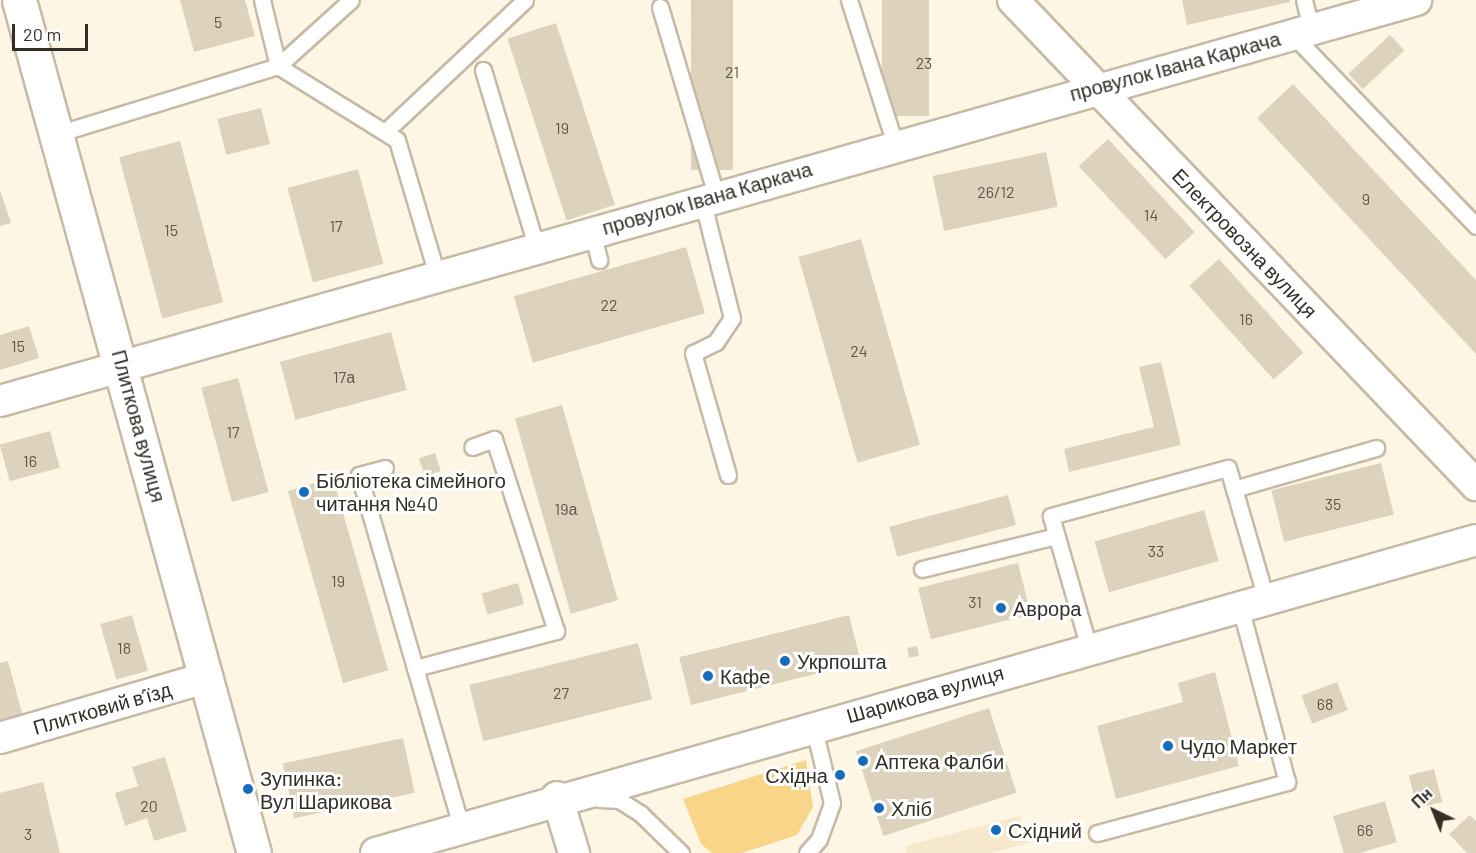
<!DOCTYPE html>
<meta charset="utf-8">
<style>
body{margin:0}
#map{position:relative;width:1476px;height:853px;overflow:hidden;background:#fef6e4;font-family:Barlow,sans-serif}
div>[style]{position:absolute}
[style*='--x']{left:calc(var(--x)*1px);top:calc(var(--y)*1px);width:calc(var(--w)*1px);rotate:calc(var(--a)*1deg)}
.built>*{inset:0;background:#f6e8ca}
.green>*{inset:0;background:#f8d588}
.building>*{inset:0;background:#ddd3bd;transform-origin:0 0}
.roads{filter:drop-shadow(2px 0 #c5baa5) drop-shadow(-2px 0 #c5baa5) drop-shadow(0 2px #c5baa5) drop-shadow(0 -2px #c5baa5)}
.service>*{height:15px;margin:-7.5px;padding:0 7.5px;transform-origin:7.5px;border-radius:7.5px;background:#fff}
.minor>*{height:30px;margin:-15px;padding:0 15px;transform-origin:15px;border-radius:15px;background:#fff}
.tertiary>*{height:33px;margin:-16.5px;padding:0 16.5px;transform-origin:16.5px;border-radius:16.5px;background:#fff}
.dots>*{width:16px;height:16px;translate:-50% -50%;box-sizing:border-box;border:3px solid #fff;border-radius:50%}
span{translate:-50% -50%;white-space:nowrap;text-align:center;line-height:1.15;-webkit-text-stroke:6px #fff;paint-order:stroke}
.number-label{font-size:16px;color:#5e584c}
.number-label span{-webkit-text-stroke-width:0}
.street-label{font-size:20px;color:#332f26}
.poi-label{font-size:20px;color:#332f26}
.left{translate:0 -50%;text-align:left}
.right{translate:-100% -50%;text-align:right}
.north{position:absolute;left:1404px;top:781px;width:60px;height:60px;-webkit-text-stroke:4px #fff;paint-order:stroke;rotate:317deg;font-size:16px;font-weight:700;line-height:24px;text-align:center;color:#332f26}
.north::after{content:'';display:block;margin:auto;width:21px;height:27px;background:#332f26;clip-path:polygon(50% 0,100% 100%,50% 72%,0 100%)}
.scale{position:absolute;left:12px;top:24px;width:76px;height:27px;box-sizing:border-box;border:3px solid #332f26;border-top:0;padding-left:8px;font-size:18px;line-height:21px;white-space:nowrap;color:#332f26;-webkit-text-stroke:4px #fff;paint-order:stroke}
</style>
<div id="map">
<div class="built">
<div style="clip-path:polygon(1020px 816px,1028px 843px,991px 853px,907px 853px,905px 846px)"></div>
</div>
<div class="green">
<div style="clip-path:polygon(806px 760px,813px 807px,797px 835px,742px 853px,712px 853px,701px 844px,683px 799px)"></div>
</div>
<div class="building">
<div style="clip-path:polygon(180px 0,245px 0,255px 36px,194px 52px)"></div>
<div style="left:691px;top:0;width:42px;height:170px"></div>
<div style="left:882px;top:0;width:47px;height:116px"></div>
<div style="clip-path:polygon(1182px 0,1290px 0,1290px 2px,1187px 25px)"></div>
<div style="left:556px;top:23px;width:191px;height:51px;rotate:72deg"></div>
<div style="left:1390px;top:35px;width:21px;height:57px;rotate:47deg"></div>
<div style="clip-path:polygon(1293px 84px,1476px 280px,1476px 354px,1257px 118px)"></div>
<div style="left:261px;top:108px;width:37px;height:45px;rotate:76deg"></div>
<div style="left:1108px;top:139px;width:127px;height:40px;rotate:47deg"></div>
<div style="left:180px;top:141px;width:167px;height:63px;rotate:75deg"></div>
<div style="left:1046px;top:152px;width:56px;height:116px;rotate:78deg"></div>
<div style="left:358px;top:169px;width:98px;height:73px;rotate:75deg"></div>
<div style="clip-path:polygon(0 190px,11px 223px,0 226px)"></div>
<div style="left:861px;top:239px;width:214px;height:65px;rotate:74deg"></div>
<div style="left:686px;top:247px;width:69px;height:179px;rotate:74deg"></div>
<div style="left:1219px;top:259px;width:126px;height:40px;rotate:48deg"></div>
<div style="clip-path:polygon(29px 326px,39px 358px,0 370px,0 335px)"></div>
<div style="left:391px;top:332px;width:60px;height:115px;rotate:75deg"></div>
<div style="clip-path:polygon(1161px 362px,1181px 445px,1069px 472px,1064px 449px,1154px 427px,1139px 367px)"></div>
<div style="left:238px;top:378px;width:118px;height:38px;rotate:75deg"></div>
<div style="left:562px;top:405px;width:203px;height:49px;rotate:74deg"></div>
<div style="left:50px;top:431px;width:38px;height:52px;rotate:75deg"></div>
<div style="left:435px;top:453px;width:19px;height:17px;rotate:72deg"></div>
<div style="left:1381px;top:463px;width:53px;height:113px;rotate:76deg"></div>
<div style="left:333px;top:478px;width:200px;height:47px;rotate:74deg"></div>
<div style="left:1008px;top:495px;width:31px;height:123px;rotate:75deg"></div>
<div style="left:1204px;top:510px;width:53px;height:114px;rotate:74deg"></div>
<div style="left:1018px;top:563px;width:53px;height:103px;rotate:76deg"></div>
<div style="left:518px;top:583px;width:22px;height:38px;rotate:74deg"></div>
<div style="left:132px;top:615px;width:58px;height:33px;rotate:74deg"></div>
<div style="left:849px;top:615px;width:49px;height:175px;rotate:76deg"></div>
<div style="left:638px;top:643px;width:58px;height:174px;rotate:76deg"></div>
<div style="left:917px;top:646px;width:10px;height:10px;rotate:79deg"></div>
<div style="clip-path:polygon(8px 661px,23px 717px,0 724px,0 663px)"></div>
<div style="clip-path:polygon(1215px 672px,1239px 766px,1116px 799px,1097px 726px,1183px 702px,1178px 683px)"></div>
<div style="left:1337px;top:682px;width:30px;height:38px;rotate:69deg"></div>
<div style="left:989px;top:708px;width:89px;height:140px;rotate:72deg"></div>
<div style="left:403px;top:738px;width:56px;height:123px;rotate:78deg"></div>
<div style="clip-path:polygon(165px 757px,187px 831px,154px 841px,147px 818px,125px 826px,115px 793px,138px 786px,132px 767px)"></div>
<div style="left:1434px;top:769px;width:34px;height:26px;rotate:76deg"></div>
<div style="clip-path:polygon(43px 782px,60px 853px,0 853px,0 793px)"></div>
<div style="left:1385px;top:801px;width:43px;height:54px;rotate:74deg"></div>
<div style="clip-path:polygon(1470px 815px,1476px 821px,1476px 853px,1467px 853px,1449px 834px)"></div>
</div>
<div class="roads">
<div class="service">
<div style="--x:262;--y:0;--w:68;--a:76.4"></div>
<div style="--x:278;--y:66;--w:140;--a:31.9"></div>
<div style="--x:397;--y:140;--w:141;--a:73.5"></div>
<div style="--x:849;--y:0;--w:151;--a:72.3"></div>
<div style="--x:1304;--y:0;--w:29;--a:76"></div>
<div style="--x:660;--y:7;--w:196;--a:73.4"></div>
<div style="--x:1292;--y:34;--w:266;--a:46.2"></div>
<div style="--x:483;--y:70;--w:184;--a:73.2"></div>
<div style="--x:386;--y:131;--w:191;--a:-43.3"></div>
<div style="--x:57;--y:134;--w:231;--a:-17.1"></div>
<div style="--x:278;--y:66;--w:98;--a:-42.1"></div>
<div style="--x:702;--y:199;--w:123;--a:75.9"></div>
<div style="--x:732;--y:318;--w:29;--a:124"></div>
<div style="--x:716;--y:342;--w:25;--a:154"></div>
<div style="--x:693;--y:353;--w:127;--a:74"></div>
<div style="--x:592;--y:231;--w:30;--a:76"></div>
<div style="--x:385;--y:468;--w:27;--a:165"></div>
<div style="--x:359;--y:475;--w:366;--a:73.8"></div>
<div style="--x:1234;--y:489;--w:148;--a:-16.1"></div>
<div style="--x:922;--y:569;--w:138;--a:-13.8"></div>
<div style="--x:1089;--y:648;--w:137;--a:-106.1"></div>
<div style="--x:1051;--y:516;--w:183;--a:-15.2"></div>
<div style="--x:1228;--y:468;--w:136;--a:73.8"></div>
<div style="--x:415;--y:668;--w:146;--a:-14.7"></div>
<div style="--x:556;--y:631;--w:202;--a:-107.9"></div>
<div style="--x:494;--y:439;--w:23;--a:160"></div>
<div style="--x:599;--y:799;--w:20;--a:3"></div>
<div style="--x:619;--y:800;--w:26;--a:32"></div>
<div style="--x:641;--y:814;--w:56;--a:44.3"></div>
<div style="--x:1097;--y:833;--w:197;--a:-15"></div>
<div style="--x:1287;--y:782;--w:182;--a:-105"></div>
<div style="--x:807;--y:853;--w:18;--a:-49"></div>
<div style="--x:819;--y:839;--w:38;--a:-70"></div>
<div style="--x:832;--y:803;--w:80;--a:-103.7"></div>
</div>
<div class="minor">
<div style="--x:1013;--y:0;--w:671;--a:46.33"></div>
<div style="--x:0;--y:401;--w:1472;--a:-15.81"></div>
<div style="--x:0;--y:738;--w:214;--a:-16.3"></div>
<div style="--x:557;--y:797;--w:59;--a:73.1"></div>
<div style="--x:376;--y:853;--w:1144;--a:-15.88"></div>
</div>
<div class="tertiary">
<div style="--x:19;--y:0;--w:885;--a:74.6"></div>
</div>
</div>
<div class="dots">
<div style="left:304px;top:492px;background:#176cba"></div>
<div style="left:1001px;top:608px;background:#176cba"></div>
<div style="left:785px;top:661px;background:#176cba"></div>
<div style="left:708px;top:676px;background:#176cba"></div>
<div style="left:1168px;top:746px;background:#176cba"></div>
<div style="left:863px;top:761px;background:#176cba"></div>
<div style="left:840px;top:775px;background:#176cba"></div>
<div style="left:248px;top:789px;background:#176cba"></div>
<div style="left:879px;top:808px;background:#176cba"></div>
<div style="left:996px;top:830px;background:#176cba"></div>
</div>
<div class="number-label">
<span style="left:218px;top:22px">5</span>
<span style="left:924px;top:63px">23</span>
<span style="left:732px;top:72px">21</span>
<span style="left:562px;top:128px">19</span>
<span style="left:996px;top:192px">26/12</span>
<span style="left:1366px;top:199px">9</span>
<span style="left:1151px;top:215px">14</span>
<span style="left:336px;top:226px">17</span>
<span style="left:171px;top:230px">15</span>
<span style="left:609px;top:305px">22</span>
<span style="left:1246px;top:319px">16</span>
<span style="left:18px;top:346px">15</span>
<span style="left:859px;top:351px">24</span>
<span style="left:344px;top:377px">17а</span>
<span style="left:233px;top:432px">17</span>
<span style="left:30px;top:461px">16</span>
<span style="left:1333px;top:504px">35</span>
<span style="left:566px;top:509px">19а</span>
<span style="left:1156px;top:551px">33</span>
<span style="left:338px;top:581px">19</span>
<span style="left:975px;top:602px">31</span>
<span style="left:124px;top:648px">18</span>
<span style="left:561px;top:693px">27</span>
<span style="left:1325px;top:704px">68</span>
<span style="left:149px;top:806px">20</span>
<span style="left:1365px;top:830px">66</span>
<span style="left:28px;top:834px">3</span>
</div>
<div class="street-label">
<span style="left:1175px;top:66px;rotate:-15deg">провулок Івана Каркача</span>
<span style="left:707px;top:198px;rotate:-16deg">провулок Івана Каркача</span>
<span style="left:1245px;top:243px;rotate:46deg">Електровозна вулиця</span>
<span style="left:139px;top:426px;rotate:75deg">Плиткова вулиця</span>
<span style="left:925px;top:694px;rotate:-16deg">Шарикова вулиця</span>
<span style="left:102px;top:708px;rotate:-16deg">Плитковий в’їзд</span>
</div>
<div class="poi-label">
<span class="left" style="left:316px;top:492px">Бібліотека сімейного<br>читання №40</span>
<span class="left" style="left:1013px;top:608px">Аврора</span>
<span class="left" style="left:797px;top:661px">Укрпошта</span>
<span class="left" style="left:720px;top:676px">Кафе</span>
<span class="left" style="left:1180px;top:746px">Чудо Маркет</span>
<span class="left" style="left:875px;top:761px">Аптека Фалби</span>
<span class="right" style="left:828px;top:775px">Східна</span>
<span class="left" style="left:260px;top:790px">Зупинка:<br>Вул Шарикова</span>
<span class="left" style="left:891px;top:808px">Хліб</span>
<span class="left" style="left:1008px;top:830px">Східний</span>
</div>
<div class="north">Пн</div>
<div class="scale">20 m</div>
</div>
